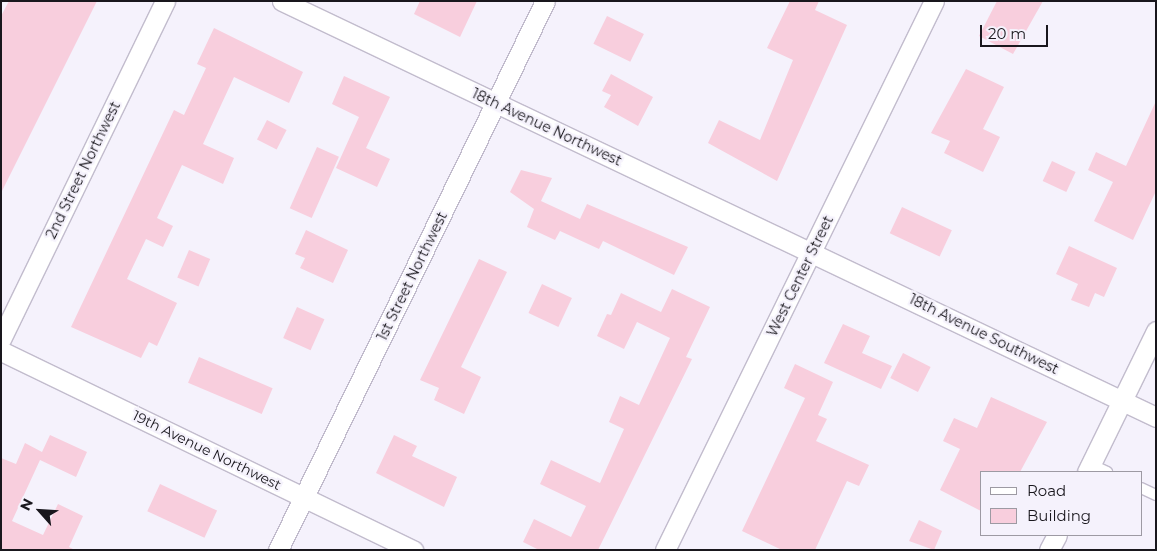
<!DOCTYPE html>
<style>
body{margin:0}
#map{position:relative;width:1157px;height:551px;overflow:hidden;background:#f5f2fc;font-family:Montserrat,sans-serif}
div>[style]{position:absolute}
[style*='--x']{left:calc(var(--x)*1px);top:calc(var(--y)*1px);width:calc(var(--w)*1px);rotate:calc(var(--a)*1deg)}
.building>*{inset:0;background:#f8cedd;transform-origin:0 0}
.roads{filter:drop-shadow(1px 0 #c2bccd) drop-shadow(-1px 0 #c2bccd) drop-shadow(0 1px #c2bccd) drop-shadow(0 -1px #c2bccd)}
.service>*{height:10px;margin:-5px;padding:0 5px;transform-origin:5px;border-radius:5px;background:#fff}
.minor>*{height:19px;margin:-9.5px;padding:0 9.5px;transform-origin:9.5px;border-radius:9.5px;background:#fff}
span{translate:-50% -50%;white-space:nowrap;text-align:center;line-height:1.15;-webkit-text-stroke:4.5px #f5f2fc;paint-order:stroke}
.street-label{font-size:14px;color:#19171d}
.frame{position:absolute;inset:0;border:2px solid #19171d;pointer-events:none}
.legend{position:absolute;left:980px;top:471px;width:162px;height:65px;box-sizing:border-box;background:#f5f2fc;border:1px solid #9d9aa3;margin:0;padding:6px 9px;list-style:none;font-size:15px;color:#19171d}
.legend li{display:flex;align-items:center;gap:10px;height:25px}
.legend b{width:25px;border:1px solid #9d9aa3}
.north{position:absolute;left:15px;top:486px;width:50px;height:50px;-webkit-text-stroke:4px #f5f2fc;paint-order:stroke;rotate:296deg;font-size:14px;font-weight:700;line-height:20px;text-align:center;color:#19171d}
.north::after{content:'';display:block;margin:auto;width:18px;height:22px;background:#19171d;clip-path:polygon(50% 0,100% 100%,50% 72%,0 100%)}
.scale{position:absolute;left:980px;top:25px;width:68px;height:22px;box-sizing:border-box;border:2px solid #19171d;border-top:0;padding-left:6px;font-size:15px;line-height:18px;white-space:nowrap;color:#19171d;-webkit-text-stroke:4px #f5f2fc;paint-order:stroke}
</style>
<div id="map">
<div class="building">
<div style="clip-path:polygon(9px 1px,97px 1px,1px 193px,1px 16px)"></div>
<div style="clip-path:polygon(420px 1px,477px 1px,460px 37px,414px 14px)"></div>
<div style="clip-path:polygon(790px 1px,819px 1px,815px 10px,847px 25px,777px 181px,708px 143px,719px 120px,760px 140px,793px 60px,767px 48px)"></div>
<div style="clip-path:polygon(997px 1px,1043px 1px,1013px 54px,979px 36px)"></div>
<div style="left:607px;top:16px;width:41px;height:31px;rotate:26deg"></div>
<div style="clip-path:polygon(214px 28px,303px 72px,289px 103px,234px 77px,203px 144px,234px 158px,223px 184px,182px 165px,157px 218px,173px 226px,163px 247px,146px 239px,127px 279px,177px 303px,157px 346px,149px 342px,141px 358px,71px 327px,174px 110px,184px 115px,206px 68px,197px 64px)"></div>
<div style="clip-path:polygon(966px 69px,1004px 87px,983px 129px,1000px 137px,983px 172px,944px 153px,950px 141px,931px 133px)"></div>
<div style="clip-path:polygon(611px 74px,653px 97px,638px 126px,604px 107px,611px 95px,602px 91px)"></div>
<div style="clip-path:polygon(344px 76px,390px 97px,366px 148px,390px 159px,377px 187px,336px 168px,359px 117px,332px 104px)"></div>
<div style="clip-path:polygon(1156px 101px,1156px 191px,1133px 240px,1094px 221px,1113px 182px,1088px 170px,1096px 152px,1126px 166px)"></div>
<div style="left:267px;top:120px;width:22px;height:22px;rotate:27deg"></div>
<div style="left:317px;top:147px;width:24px;height:67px;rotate:24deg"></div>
<div style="left:1052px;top:161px;width:26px;height:22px;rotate:25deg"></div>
<div style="clip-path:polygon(521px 170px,552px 178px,541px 201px,580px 219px,587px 204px,688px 247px,674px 275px,603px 241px,599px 249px,560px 231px,555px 240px,527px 227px,534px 209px,510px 192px)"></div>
<div style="left:902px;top:207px;width:55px;height:29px;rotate:25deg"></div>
<div style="clip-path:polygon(306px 230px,348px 250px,333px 283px,300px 268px,305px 258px,295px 254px)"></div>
<div style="clip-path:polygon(1069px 246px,1117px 268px,1104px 297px,1095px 293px,1089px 307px,1071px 300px,1078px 284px,1056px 274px)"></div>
<div style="left:189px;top:250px;width:23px;height:30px;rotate:23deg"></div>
<div style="clip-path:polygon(479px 259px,507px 272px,461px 367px,481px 377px,464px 414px,434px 400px,439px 388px,420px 380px)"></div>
<div style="left:542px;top:284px;width:33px;height:32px;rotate:25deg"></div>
<div style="clip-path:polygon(672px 289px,710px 307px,686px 357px,692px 359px,598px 550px,539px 550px,523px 542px,534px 519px,571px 537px,586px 506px,540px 484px,551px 460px,600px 483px,624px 429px,609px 422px,620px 396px,639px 405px,670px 338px,637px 322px,624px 349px,597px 336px,607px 314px,611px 315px,621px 293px,661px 312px)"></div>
<div style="left:297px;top:307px;width:30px;height:34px;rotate:24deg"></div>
<div style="clip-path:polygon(843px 324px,870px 336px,862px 353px,892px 366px,881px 389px,824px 363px)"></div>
<div style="left:903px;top:353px;width:31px;height:28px;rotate:27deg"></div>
<div style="left:199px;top:357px;width:80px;height:28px;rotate:23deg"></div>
<div style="clip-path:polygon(795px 364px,833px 382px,818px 415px,827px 419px,816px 441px,869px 465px,859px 486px,847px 481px,815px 550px,782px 550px,742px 531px,805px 398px,784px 388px)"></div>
<div style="clip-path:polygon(991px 397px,1047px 422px,1020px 472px,981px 472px,981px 511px,940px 490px,960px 449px,943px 441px,954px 418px,977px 428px)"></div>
<div style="clip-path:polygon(50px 435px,87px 452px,76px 477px,40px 460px,12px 521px,43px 535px,58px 504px,83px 516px,69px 547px,75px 550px,1px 550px,1px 458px,16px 464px,25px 443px,42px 452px)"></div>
<div style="clip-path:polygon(394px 435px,417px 446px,412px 456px,457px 477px,444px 507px,376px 473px)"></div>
<div style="left:160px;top:484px;width:63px;height:30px;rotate:25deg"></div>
<div style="clip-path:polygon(919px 520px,942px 531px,934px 550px,909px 541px)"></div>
</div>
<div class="roads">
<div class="service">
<div style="--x:1090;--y:464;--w:19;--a:25"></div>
<div style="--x:1141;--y:488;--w:17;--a:25"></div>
</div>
<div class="minor">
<div style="--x:282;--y:1;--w:968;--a:25.45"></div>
<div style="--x:1;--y:339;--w:376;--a:-64.1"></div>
<div style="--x:1;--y:351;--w:458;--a:25.8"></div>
<div style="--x:1087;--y:472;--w:157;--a:-63.9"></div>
<div style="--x:278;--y:550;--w:610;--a:-64.06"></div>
<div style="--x:665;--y:550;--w:611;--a:-63.9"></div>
<div style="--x:1049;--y:550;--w:17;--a:-62"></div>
</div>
</div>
<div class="street-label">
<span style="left:547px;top:127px;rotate:25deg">18th Avenue Northwest</span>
<span style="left:83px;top:170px;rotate:-64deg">2nd Street Northwest</span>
<span style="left:412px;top:276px;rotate:-64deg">1st Street Northwest</span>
<span style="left:800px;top:276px;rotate:-64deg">West Center Street</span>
<span style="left:984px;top:334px;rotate:26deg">18th Avenue Southwest</span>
<span style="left:207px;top:450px;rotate:26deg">19th Avenue Northwest</span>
</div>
<div class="frame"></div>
<ul class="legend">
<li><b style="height:6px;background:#fff"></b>Road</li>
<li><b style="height:14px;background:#f8cedd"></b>Building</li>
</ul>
<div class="north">N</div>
<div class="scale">20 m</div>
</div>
